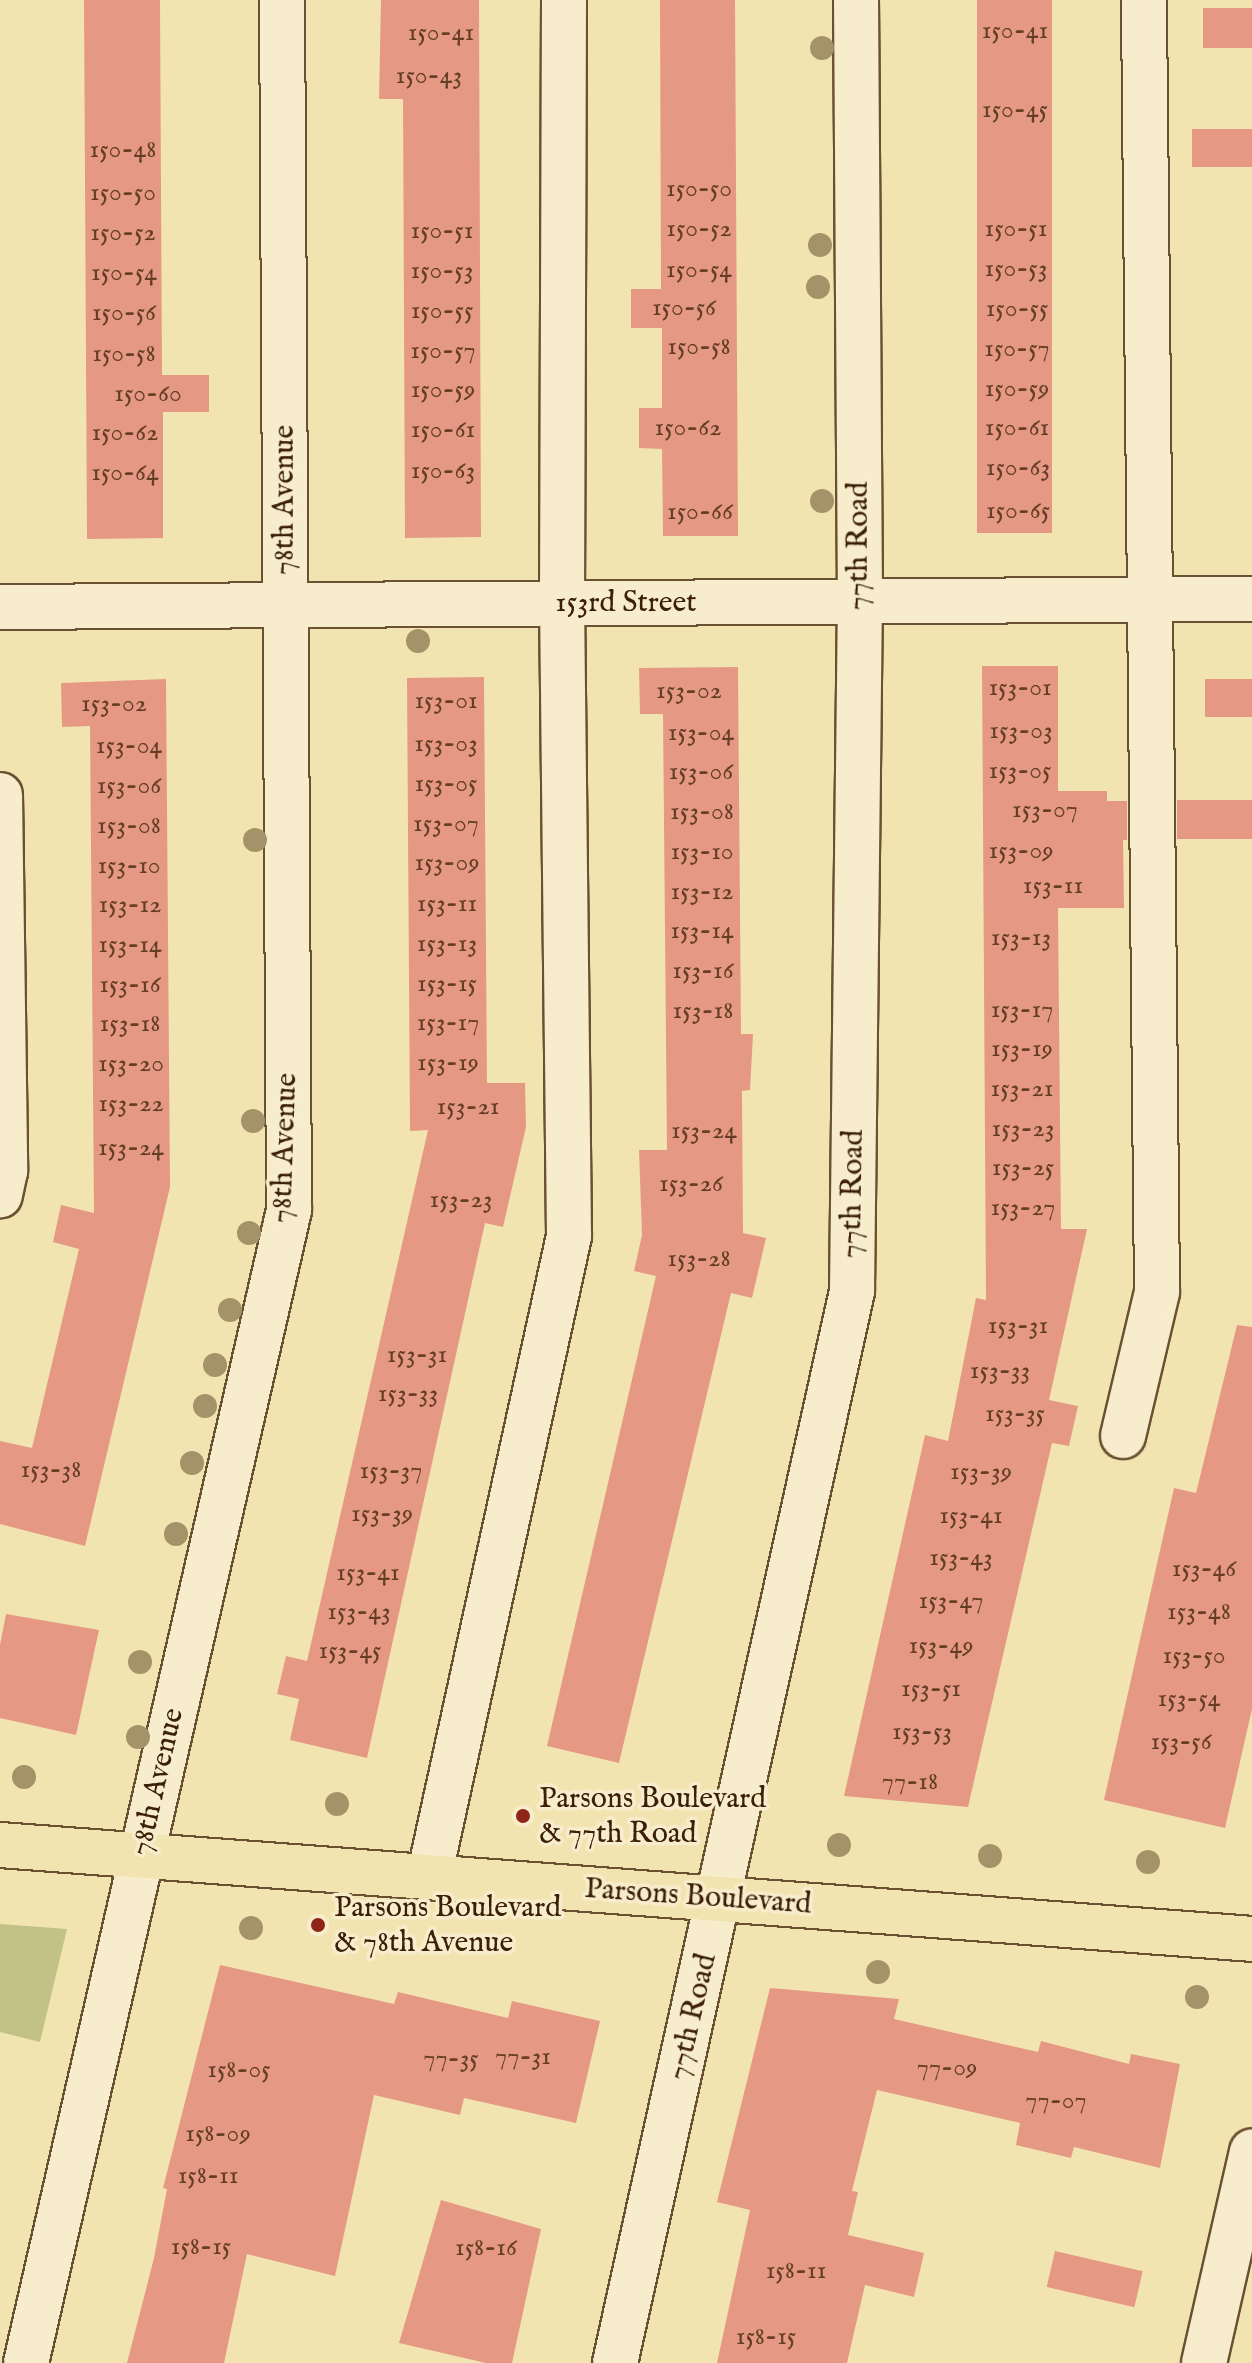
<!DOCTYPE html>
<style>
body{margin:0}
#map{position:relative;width:1252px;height:2363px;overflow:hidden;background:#f2e4b1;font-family:"IM FELL English",serif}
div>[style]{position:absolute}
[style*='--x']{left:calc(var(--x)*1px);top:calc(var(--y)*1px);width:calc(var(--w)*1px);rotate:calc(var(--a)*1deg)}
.green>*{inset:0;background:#c3c286}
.building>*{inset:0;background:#e59985;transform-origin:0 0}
.roads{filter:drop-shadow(2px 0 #6a5131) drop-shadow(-2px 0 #6a5131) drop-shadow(0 2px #6a5131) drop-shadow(0 -2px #6a5131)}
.minor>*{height:44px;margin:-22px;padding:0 22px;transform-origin:22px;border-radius:22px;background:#f7edcc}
.major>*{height:44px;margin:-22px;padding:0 22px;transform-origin:22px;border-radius:22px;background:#f2e4b1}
.trees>*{width:24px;height:24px;margin:-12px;border-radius:50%;background:#a49368}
.dots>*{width:22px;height:22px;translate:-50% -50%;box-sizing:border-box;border:4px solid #f7edcc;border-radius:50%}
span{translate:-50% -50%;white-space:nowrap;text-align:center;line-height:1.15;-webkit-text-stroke:7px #f7edcc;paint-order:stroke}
.number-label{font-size:26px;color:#663e26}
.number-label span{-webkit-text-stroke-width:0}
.street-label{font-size:30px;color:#3c2006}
.poi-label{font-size:30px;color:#3c2006}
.left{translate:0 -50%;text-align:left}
</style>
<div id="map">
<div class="green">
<div style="clip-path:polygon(0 1924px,67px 1929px,40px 2042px,0 2032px)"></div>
</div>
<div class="building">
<div style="clip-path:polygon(84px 0,160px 0,162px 375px,209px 375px,209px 412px,163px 412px,163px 538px,87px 539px)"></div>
<div style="clip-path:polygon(381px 0,479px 0,481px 537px,405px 538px,403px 99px,379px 99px)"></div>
<div style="clip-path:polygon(660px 0,735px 0,738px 536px,663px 536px,662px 449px,639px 448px,639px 408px,662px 408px,662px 328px,631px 328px,631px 289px,661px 289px)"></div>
<div style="left:977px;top:0;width:75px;height:533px"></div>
<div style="left:1203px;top:8px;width:49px;height:40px"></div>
<div style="left:1252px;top:129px;width:38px;height:60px;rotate:90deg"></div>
<div style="clip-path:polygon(982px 666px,1058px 666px,1058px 791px,1107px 791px,1107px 801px,1127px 801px,1127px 840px,1123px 840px,1124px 908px,1058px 908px,1061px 1229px,1087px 1229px,1049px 1400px,1078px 1406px,1069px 1446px,1052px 1443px,968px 1807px,844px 1796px,925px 1435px,948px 1441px,976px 1298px,986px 1300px)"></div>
<div style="clip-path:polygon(738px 667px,741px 1034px,753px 1034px,750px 1090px,742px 1091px,743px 1233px,766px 1238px,752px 1298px,731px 1293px,619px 1763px,547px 1746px,656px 1276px,634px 1271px,642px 1235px,639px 1150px,667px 1150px,663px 714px,640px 714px,639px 668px)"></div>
<div style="clip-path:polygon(484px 677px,487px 1083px,525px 1083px,526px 1127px,503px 1227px,485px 1223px,367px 1758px,290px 1740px,299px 1699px,277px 1694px,286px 1656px,307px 1661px,428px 1130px,410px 1131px,407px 678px)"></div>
<div style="clip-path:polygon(166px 679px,170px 1187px,85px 1546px,0 1524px,0 1441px,32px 1448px,79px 1249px,53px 1242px,61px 1205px,94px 1213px,90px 726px,62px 727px,61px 683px)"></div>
<div style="left:1205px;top:679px;width:47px;height:38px"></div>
<div style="left:1252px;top:800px;width:39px;height:75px;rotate:90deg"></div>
<div style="clip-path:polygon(1237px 1325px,1252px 1327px,1252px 1709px,1225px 1828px,1104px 1800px,1174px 1488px,1196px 1493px)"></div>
<div style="clip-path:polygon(6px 1614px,99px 1630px,76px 1735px,0 1718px,0 1645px)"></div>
<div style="clip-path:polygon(220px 1965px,394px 2004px,398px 1992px,508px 2018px,512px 2001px,600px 2021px,576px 2123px,464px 2098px,460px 2115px,374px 2095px,335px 2276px,247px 2254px,224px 2363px,127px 2363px,154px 2258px,167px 2189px,163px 2188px)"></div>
<div style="clip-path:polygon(770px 1988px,899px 1999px,894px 2019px,1038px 2052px,1041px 2041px,1129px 2064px,1131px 2054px,1180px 2064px,1160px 2168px,1074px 2147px,1071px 2158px,1016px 2145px,1020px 2123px,877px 2090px,852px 2191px,858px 2192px,848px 2235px,924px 2253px,914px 2297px,865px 2285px,847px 2363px,717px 2363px,750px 2210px,717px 2202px)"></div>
<div style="clip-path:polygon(441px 2200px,541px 2229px,512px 2363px,486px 2363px,399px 2343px)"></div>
<div style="left:1055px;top:2251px;width:90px;height:37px;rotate:13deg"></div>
</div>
<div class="roads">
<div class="minor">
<div style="--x:0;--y:607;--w:1252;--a:-0.37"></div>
<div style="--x:0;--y:795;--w:376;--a:89.2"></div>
<div style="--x:5;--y:1171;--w:25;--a:102"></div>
<div style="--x:1123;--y:1436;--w:148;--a:-76.7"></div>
<div style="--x:1157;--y:1292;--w:1292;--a:-90.58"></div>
<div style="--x:429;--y:1877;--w:656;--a:-77.68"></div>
<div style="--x:569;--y:1236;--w:633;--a:-90.63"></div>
<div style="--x:562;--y:603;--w:603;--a:-89.81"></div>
<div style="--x:26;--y:2363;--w:1183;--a:-77.15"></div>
<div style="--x:289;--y:1210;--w:1210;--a:-90.33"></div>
<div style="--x:615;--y:2363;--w:1098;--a:-77.53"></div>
<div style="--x:852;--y:1291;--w:690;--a:-89.34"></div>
<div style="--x:860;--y:601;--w:601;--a:-90.38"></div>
<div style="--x:1204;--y:2363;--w:217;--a:-77.2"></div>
</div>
<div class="major">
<div style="--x:0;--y:1845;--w:1256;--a:4.29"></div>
</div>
</div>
<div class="trees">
<div style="left:822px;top:48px"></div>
<div style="left:820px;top:245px"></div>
<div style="left:818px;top:287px"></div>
<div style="left:822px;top:501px"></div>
<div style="left:418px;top:641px"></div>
<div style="left:255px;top:840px"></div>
<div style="left:253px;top:1121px"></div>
<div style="left:249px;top:1233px"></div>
<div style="left:230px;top:1310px"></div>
<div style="left:215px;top:1365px"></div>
<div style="left:205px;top:1406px"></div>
<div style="left:192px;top:1463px"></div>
<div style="left:176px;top:1534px"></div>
<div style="left:140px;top:1662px"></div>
<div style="left:138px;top:1737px"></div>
<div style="left:24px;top:1777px"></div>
<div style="left:337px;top:1804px"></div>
<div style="left:839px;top:1845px"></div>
<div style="left:990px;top:1856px"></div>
<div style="left:1148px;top:1862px"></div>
<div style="left:251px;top:1928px"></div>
<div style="left:878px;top:1972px"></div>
<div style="left:1197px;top:1997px"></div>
</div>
<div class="dots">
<div style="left:523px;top:1816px;background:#8f2418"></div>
<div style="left:318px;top:1925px;background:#8f2418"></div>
</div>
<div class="number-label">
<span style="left:1015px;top:31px">150-41</span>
<span style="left:441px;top:33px">150-41</span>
<span style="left:429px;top:76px">150-43</span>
<span style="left:1015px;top:110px">150-45</span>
<span style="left:123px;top:150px">150-48</span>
<span style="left:699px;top:189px">150-50</span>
<span style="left:123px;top:193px">150-50</span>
<span style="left:699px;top:229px">150-52</span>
<span style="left:1016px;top:229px">150-51</span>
<span style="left:442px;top:231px">150-51</span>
<span style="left:123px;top:233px">150-52</span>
<span style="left:1016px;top:269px">150-53</span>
<span style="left:699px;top:270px">150-54</span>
<span style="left:442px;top:271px">150-53</span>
<span style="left:124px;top:273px">150-54</span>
<span style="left:684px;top:308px">150-56</span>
<span style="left:1017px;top:309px">150-55</span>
<span style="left:442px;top:311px">150-55</span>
<span style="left:124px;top:313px">150-56</span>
<span style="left:699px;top:347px">150-58</span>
<span style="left:1017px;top:349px">150-57</span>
<span style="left:443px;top:351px">150-57</span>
<span style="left:124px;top:354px">150-58</span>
<span style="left:1017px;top:389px">150-59</span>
<span style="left:443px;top:390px">150-59</span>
<span style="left:148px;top:394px">150-60</span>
<span style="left:688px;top:428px">150-62</span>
<span style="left:1017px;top:428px">150-61</span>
<span style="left:443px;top:430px">150-61</span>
<span style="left:125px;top:433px">150-62</span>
<span style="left:1018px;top:468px">150-63</span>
<span style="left:443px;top:471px">150-63</span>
<span style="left:125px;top:473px">150-64</span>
<span style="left:1018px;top:511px">150-65</span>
<span style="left:700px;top:512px">150-66</span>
<span style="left:1020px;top:688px">153-01</span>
<span style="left:689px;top:691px">153-02</span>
<span style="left:446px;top:701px">153-01</span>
<span style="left:114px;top:704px">153-02</span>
<span style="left:1021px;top:731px">153-03</span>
<span style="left:701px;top:733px">153-04</span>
<span style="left:446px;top:744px">153-03</span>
<span style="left:129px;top:746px">153-04</span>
<span style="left:1020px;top:771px">153-05</span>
<span style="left:701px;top:772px">153-06</span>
<span style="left:446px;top:784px">153-05</span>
<span style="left:129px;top:786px">153-06</span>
<span style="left:1045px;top:810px">153-07</span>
<span style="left:702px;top:812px">153-08</span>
<span style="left:446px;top:824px">153-07</span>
<span style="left:129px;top:826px">153-08</span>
<span style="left:1021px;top:851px">153-09</span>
<span style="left:702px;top:852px">153-10</span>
<span style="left:447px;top:863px">153-09</span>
<span style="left:129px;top:866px">153-10</span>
<span style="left:1053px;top:886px">153-11</span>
<span style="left:702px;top:892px">153-12</span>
<span style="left:447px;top:904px">153-11</span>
<span style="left:130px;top:905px">153-12</span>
<span style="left:702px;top:931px">153-14</span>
<span style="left:1021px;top:938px">153-13</span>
<span style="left:447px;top:944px">153-13</span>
<span style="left:130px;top:945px">153-14</span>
<span style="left:703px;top:971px">153-16</span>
<span style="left:447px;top:984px">153-15</span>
<span style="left:130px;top:985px">153-16</span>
<span style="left:1022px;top:1010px">153-17</span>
<span style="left:703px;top:1011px">153-18</span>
<span style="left:448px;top:1023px">153-17</span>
<span style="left:130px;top:1024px">153-18</span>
<span style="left:1022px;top:1049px">153-19</span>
<span style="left:448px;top:1063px">153-19</span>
<span style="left:131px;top:1064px">153-20</span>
<span style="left:1022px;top:1089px">153-21</span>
<span style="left:131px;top:1104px">153-22</span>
<span style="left:468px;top:1107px">153-21</span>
<span style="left:1023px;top:1129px">153-23</span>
<span style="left:704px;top:1131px">153-24</span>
<span style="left:131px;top:1148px">153-24</span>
<span style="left:1023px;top:1168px">153-25</span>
<span style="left:691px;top:1184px">153-26</span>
<span style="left:461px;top:1200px">153-23</span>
<span style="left:1023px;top:1208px">153-27</span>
<span style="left:699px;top:1259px">153-28</span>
<span style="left:1018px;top:1326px">153-31</span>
<span style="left:417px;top:1355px">153-31</span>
<span style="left:1000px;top:1371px">153-33</span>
<span style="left:408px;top:1394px">153-33</span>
<span style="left:1015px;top:1414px">153-35</span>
<span style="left:51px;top:1470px">153-38</span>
<span style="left:391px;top:1471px">153-37</span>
<span style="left:981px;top:1472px">153-39</span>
<span style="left:382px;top:1514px">153-39</span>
<span style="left:971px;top:1516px">153-41</span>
<span style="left:961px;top:1558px">153-43</span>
<span style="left:1204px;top:1569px">153-46</span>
<span style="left:368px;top:1573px">153-41</span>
<span style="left:951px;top:1601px">153-47</span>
<span style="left:359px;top:1612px">153-43</span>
<span style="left:1199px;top:1612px">153-48</span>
<span style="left:941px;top:1646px">153-49</span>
<span style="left:350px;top:1651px">153-45</span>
<span style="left:1194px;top:1656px">153-50</span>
<span style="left:931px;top:1689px">153-51</span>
<span style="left:1189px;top:1699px">153-54</span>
<span style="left:922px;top:1732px">153-53</span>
<span style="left:1181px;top:1742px">153-56</span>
<span style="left:910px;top:1782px">77-18</span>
<span style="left:523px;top:2057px">77-31</span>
<span style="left:451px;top:2059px">77-35</span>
<span style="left:947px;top:2068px">77-09</span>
<span style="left:239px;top:2070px">158-05</span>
<span style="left:1056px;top:2101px">77-07</span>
<span style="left:218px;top:2134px">158-09</span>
<span style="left:208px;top:2176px">158-11</span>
<span style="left:201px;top:2247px">158-15</span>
<span style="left:486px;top:2248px">158-16</span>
<span style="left:796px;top:2271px">158-11</span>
<span style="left:766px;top:2337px">158-15</span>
</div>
<div class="street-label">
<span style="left:285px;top:500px;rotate:-90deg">78th Avenue</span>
<span style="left:859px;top:546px;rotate:-90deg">77th Road</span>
<span style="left:626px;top:603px">153rd Street</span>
<span style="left:285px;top:1148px;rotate:-88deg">78th Avenue</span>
<span style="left:853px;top:1194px;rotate:-89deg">77th Road</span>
<span style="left:158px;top:1782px;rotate:-77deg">78th Avenue</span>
<span style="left:698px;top:1897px;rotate:4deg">Parsons Boulevard</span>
<span style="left:693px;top:2017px;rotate:-77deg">77th Road</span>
</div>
<div class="poi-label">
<span class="left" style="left:539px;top:1816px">Parsons Boulevard<br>&amp; 77th Road</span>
<span class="left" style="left:334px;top:1925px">Parsons Boulevard<br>&amp; 78th Avenue</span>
</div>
</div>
